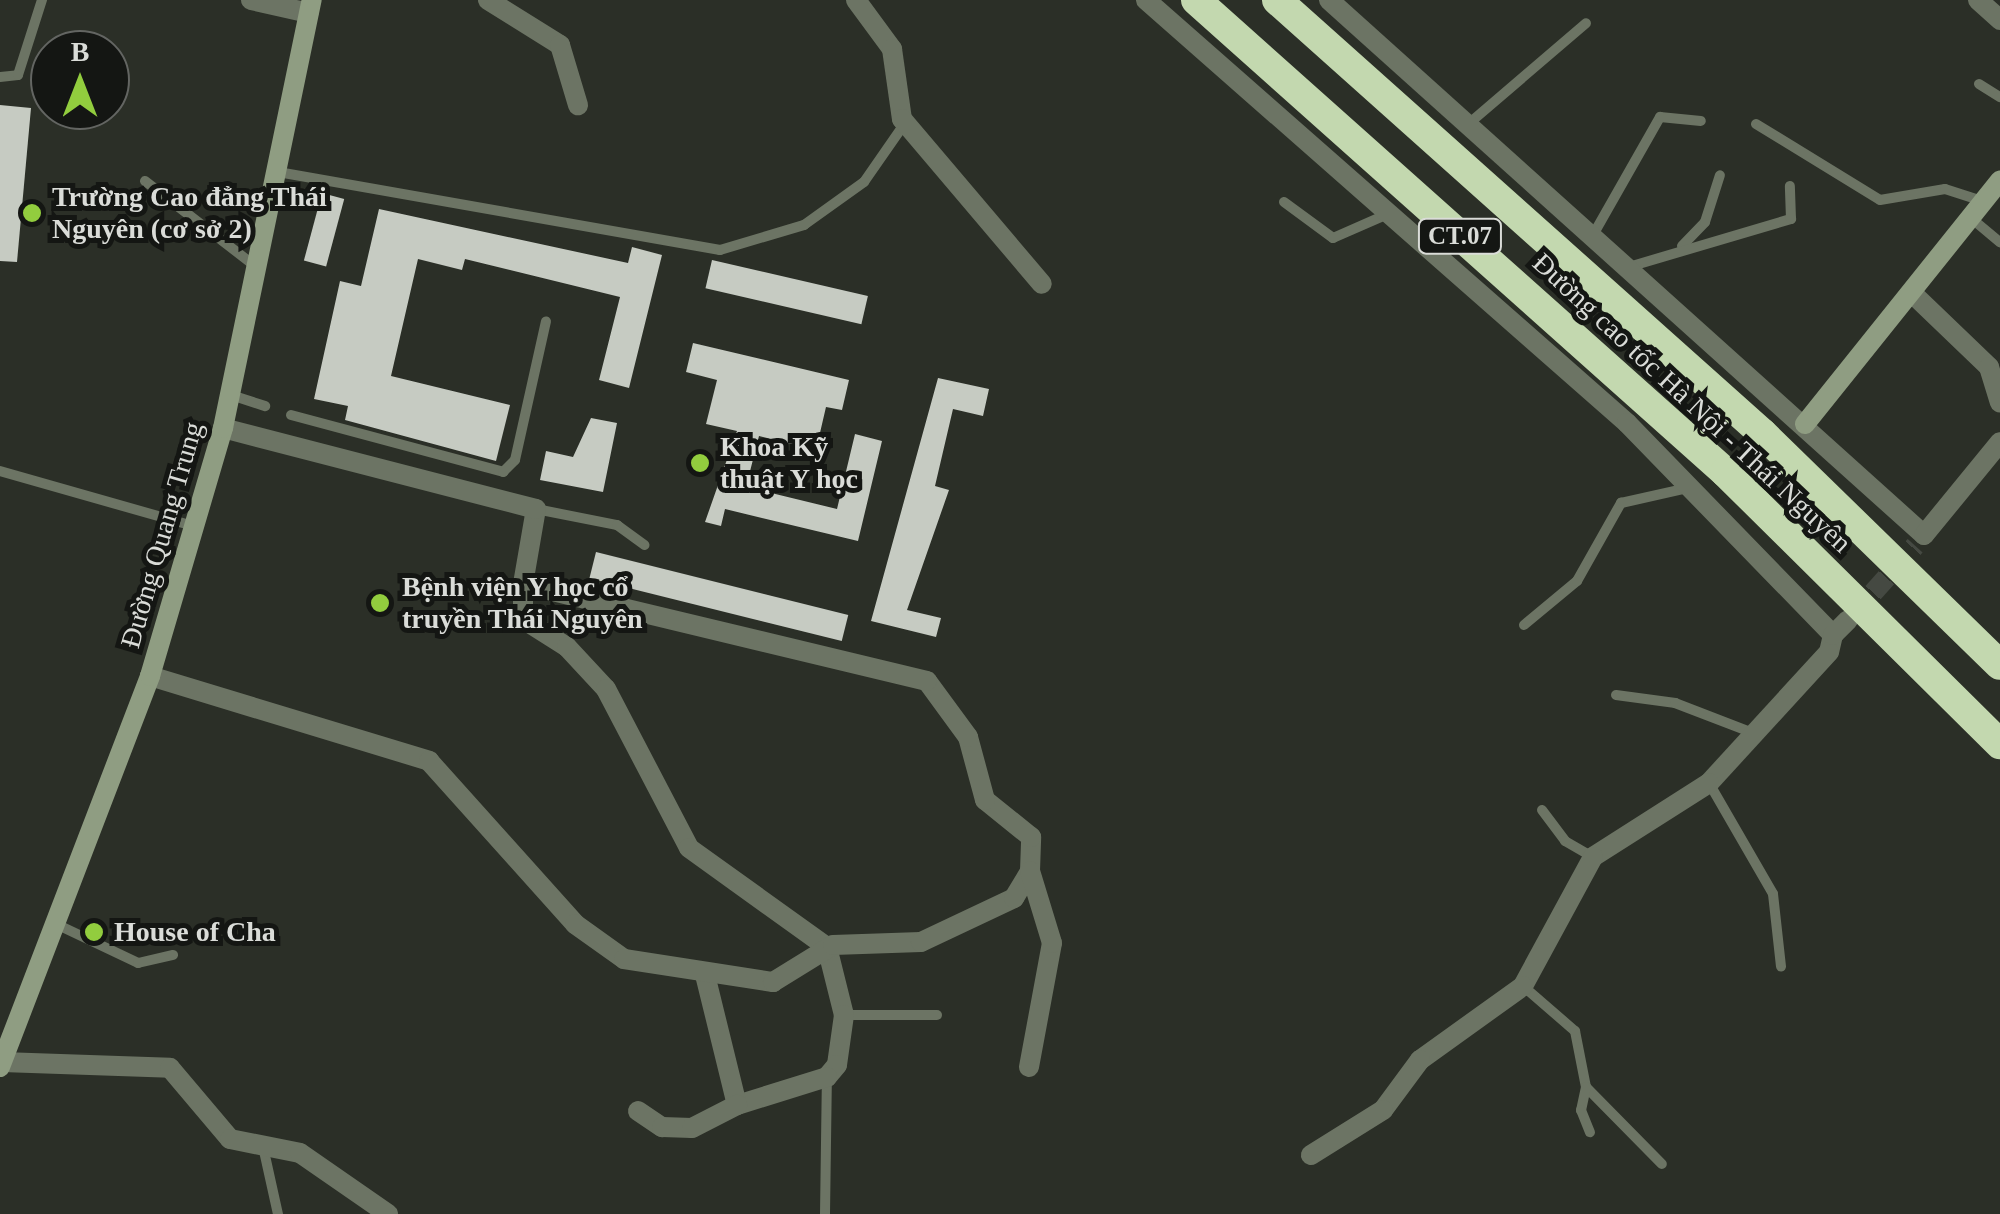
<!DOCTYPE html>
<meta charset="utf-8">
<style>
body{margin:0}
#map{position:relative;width:2000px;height:1214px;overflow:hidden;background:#2b2f27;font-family:"Times New Roman",serif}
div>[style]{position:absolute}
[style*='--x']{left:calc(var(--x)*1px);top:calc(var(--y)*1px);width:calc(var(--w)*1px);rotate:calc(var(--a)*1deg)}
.building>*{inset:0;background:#c6cbc2;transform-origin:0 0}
.street-tunnel>*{height:20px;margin-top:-10px;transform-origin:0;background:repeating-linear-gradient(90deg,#454942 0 20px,transparent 0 30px)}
.lane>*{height:10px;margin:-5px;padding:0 5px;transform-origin:5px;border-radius:5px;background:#6c7464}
.street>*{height:20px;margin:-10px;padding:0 10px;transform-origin:10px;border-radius:10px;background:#6c7464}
.secondary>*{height:20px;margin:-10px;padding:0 10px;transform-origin:10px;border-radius:10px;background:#8f9d82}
.highway>*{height:30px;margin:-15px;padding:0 15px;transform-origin:15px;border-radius:15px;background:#c3d8af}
.dots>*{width:28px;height:28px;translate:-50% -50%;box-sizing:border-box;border:5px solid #141613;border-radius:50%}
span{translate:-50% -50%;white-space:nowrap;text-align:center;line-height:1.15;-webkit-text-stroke:10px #141613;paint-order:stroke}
.shield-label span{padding:2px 8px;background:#141613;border:2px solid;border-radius:8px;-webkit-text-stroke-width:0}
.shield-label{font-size:25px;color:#dadcd8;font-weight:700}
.poi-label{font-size:28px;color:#dadcd8;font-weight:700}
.left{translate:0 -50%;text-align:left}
.street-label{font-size:28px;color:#dadcd8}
.north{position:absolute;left:30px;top:30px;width:100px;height:100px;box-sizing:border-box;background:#141613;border:2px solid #636562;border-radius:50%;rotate:0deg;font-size:28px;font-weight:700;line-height:40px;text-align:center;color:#dadcd8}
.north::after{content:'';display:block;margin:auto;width:35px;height:45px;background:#92cd3e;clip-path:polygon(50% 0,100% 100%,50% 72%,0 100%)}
</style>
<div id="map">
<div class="building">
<div style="clip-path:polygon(0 105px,31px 108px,17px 262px,0 261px)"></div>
<div style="left:322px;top:193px;width:23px;height:70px;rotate:15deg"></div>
<div style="clip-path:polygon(379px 209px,628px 263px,632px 247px,662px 255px,629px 388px,599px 380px,620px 297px,465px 259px,462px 270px,418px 259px,391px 376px,510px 405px,496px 461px,345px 420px,348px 406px,314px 399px,340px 281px,361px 286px)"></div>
<div style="left:712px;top:260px;width:160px;height:29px;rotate:13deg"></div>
<div style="clip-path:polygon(693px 343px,849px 380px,842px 410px,826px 407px,816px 450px,759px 436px,746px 487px,837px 509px,855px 434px,882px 441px,858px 541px,725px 509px,721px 526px,705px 522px,737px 431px,706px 424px,717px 380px,686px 372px)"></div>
<div style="clip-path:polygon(938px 378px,989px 389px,983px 416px,953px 409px,935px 486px,949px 490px,907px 610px,941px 618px,936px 637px,871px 621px)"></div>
<div style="clip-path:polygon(591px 418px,617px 423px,603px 492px,540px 480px,546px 451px,573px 457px)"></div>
<div style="left:596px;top:552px;width:260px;height:27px;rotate:14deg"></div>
</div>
<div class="street-tunnel">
<div style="--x:1853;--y:615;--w:93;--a:-48.1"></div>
</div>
<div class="lane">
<div style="--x:0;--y:77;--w:18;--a:-6"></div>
<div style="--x:18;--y:75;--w:79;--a:-72.3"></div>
<div style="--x:1979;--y:84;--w:25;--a:32"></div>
<div style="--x:1756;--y:124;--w:145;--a:31.5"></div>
<div style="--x:1880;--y:200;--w:66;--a:-9.6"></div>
<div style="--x:1945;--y:189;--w:40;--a:18"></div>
<div style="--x:1466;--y:126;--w:158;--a:-40.6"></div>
<div style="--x:278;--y:172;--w:449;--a:10"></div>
<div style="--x:720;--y:250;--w:88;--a:-16.6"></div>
<div style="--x:804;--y:225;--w:74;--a:-35.6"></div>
<div style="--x:864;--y:182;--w:72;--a:-55.2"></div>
<div style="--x:145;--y:181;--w:139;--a:37.7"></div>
<div style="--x:1284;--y:202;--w:61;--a:36.3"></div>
<div style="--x:1333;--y:238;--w:62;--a:-23.7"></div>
<div style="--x:1971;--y:218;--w:38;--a:40"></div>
<div style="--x:1593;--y:235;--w:136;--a:-60.4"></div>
<div style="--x:1660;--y:117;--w:41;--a:5.6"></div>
<div style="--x:1682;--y:246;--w:33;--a:-46"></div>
<div style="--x:1705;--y:222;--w:49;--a:-72.3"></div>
<div style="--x:1632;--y:266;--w:166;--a:-16.5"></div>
<div style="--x:1791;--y:219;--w:33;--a:-92"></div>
<div style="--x:231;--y:395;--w:36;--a:18"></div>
<div style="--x:291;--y:415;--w:220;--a:15"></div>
<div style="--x:503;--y:472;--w:17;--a:-45"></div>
<div style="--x:515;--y:460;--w:142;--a:-77.4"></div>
<div style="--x:0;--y:471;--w:201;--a:15.9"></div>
<div style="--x:536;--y:509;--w:83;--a:11.2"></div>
<div style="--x:617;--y:525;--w:34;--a:36"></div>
<div style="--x:1524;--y:625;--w:69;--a:-39.7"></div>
<div style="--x:1577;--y:581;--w:90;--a:-60.6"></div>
<div style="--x:1621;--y:503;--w:69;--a:-12.6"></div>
<div style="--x:1616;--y:695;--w:60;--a:7.7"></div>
<div style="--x:1675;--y:703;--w:84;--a:21"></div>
<div style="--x:1709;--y:783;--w:128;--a:60"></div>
<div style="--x:1773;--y:894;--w:73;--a:83.7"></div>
<div style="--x:1542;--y:810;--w:39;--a:53"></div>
<div style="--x:1565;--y:841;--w:32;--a:30"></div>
<div style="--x:56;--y:924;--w:91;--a:25.4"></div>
<div style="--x:138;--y:963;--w:36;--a:-13"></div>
<div style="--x:1523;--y:986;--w:69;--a:40.9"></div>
<div style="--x:1575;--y:1031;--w:57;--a:78.9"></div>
<div style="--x:1586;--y:1087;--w:108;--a:45.4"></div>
<div style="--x:844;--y:1015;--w:93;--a:0"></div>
<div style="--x:1586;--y:1087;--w:24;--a:102"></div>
<div style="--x:1581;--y:1110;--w:24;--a:68"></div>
<div style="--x:264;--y:1151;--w:65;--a:77.5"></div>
<div style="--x:825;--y:1214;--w:136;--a:-89.2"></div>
</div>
<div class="street">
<div style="--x:251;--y:0;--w:59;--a:12.6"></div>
<div style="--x:488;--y:0;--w:85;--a:32"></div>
<div style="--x:560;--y:45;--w:63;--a:73.3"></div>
<div style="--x:856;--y:0;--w:61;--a:53.7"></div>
<div style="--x:892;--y:49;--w:71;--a:81.9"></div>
<div style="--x:902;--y:119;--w:216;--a:49.7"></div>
<div style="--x:1146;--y:0;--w:641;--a:41.33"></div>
<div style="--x:1627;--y:423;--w:296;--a:45.8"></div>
<div style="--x:1833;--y:635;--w:17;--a:103"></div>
<div style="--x:1829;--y:652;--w:178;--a:132.5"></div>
<div style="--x:1709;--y:783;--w:138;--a:147.5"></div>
<div style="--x:1593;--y:857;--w:147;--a:118.5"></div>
<div style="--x:1523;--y:986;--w:127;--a:144.3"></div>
<div style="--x:1420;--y:1060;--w:62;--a:126.5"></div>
<div style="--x:1383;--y:1110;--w:85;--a:148"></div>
<div style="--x:1329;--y:0;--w:800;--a:41.96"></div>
<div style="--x:1924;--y:535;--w:120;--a:-50.7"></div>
<div style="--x:1978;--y:0;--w:30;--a:42"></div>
<div style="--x:1913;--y:294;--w:105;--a:43.8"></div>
<div style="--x:1989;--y:367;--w:37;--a:73"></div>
<div style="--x:523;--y:584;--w:35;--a:90"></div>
<div style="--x:523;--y:619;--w:52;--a:32.5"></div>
<div style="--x:567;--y:647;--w:57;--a:47.1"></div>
<div style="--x:606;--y:689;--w:179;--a:62.4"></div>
<div style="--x:689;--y:848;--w:170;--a:35.7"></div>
<div style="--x:827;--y:947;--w:70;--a:76"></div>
<div style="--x:844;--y:1015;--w:50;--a:98"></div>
<div style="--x:837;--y:1065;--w:16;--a:130"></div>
<div style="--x:827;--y:1077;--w:94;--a:162.7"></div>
<div style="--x:737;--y:1105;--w:134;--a:-103.8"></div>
<div style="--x:1833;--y:635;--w:21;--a:-45"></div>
<div style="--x:150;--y:676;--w:292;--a:16.9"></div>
<div style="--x:429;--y:761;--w:219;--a:48.1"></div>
<div style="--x:575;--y:924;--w:60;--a:35.5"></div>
<div style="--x:624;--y:959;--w:151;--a:8.8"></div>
<div style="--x:773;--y:982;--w:70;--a:-31.7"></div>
<div style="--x:833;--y:945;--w:88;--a:-2"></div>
<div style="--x:921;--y:942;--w:103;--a:-25.3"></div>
<div style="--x:1014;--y:898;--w:31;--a:-59"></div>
<div style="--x:1030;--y:871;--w:34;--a:-88"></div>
<div style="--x:1031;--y:837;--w:59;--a:-141.2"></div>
<div style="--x:985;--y:800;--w:65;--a:-105.1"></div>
<div style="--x:968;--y:737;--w:69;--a:-126.2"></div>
<div style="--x:927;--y:681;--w:415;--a:-166.5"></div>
<div style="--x:523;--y:584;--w:76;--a:-80.2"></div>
<div style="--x:536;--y:509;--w:323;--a:-165.5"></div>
<div style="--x:2;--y:1062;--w:168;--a:2"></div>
<div style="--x:170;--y:1068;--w:93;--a:49.8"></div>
<div style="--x:230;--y:1139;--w:71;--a:11.3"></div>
<div style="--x:300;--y:1153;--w:107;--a:34.7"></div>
<div style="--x:1029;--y:1067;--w:126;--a:-79.5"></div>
<div style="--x:1052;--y:943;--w:75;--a:-107"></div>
<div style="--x:638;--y:1111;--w:29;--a:34"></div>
<div style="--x:662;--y:1127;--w:30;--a:2"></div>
<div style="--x:692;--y:1128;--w:51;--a:-27.1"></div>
</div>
<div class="secondary">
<div style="--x:1805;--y:424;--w:312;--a:-51.3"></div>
<div style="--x:0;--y:1067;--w:419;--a:-69"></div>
<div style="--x:150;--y:676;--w:259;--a:-73.6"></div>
<div style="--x:223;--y:428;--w:437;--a:-78.3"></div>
</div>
<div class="highway">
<div style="--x:1196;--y:0;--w:709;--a:41.74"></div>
<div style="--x:1725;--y:472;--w:387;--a:44.7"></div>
<div style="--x:1277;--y:0;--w:650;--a:41.76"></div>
<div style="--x:1762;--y:433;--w:332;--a:44.3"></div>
</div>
<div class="dots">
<div style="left:32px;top:213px;background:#92cd3e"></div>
<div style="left:700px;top:463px;background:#92cd3e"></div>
<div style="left:380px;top:603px;background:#92cd3e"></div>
<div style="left:94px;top:932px;background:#92cd3e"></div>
</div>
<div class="shield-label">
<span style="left:1460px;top:236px">CT.07</span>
</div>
<div class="poi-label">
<span class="left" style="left:52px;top:213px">Trường Cao đẳng Thái<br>Nguyên (cơ sở 2)</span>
<span class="left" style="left:720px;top:463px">Khoa Kỹ<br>thuật Y học</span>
<span class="left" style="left:402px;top:603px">Bệnh viện Y học cổ<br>truyền Thái Nguyên</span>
<span class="left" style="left:114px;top:932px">House of Cha</span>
</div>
<div class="street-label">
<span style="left:1692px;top:403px;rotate:43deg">Đường cao tốc Hà Nội - Thái Nguyên</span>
<span style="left:162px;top:535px;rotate:-74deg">Đường Quang Trung</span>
</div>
<div class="north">B</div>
</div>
